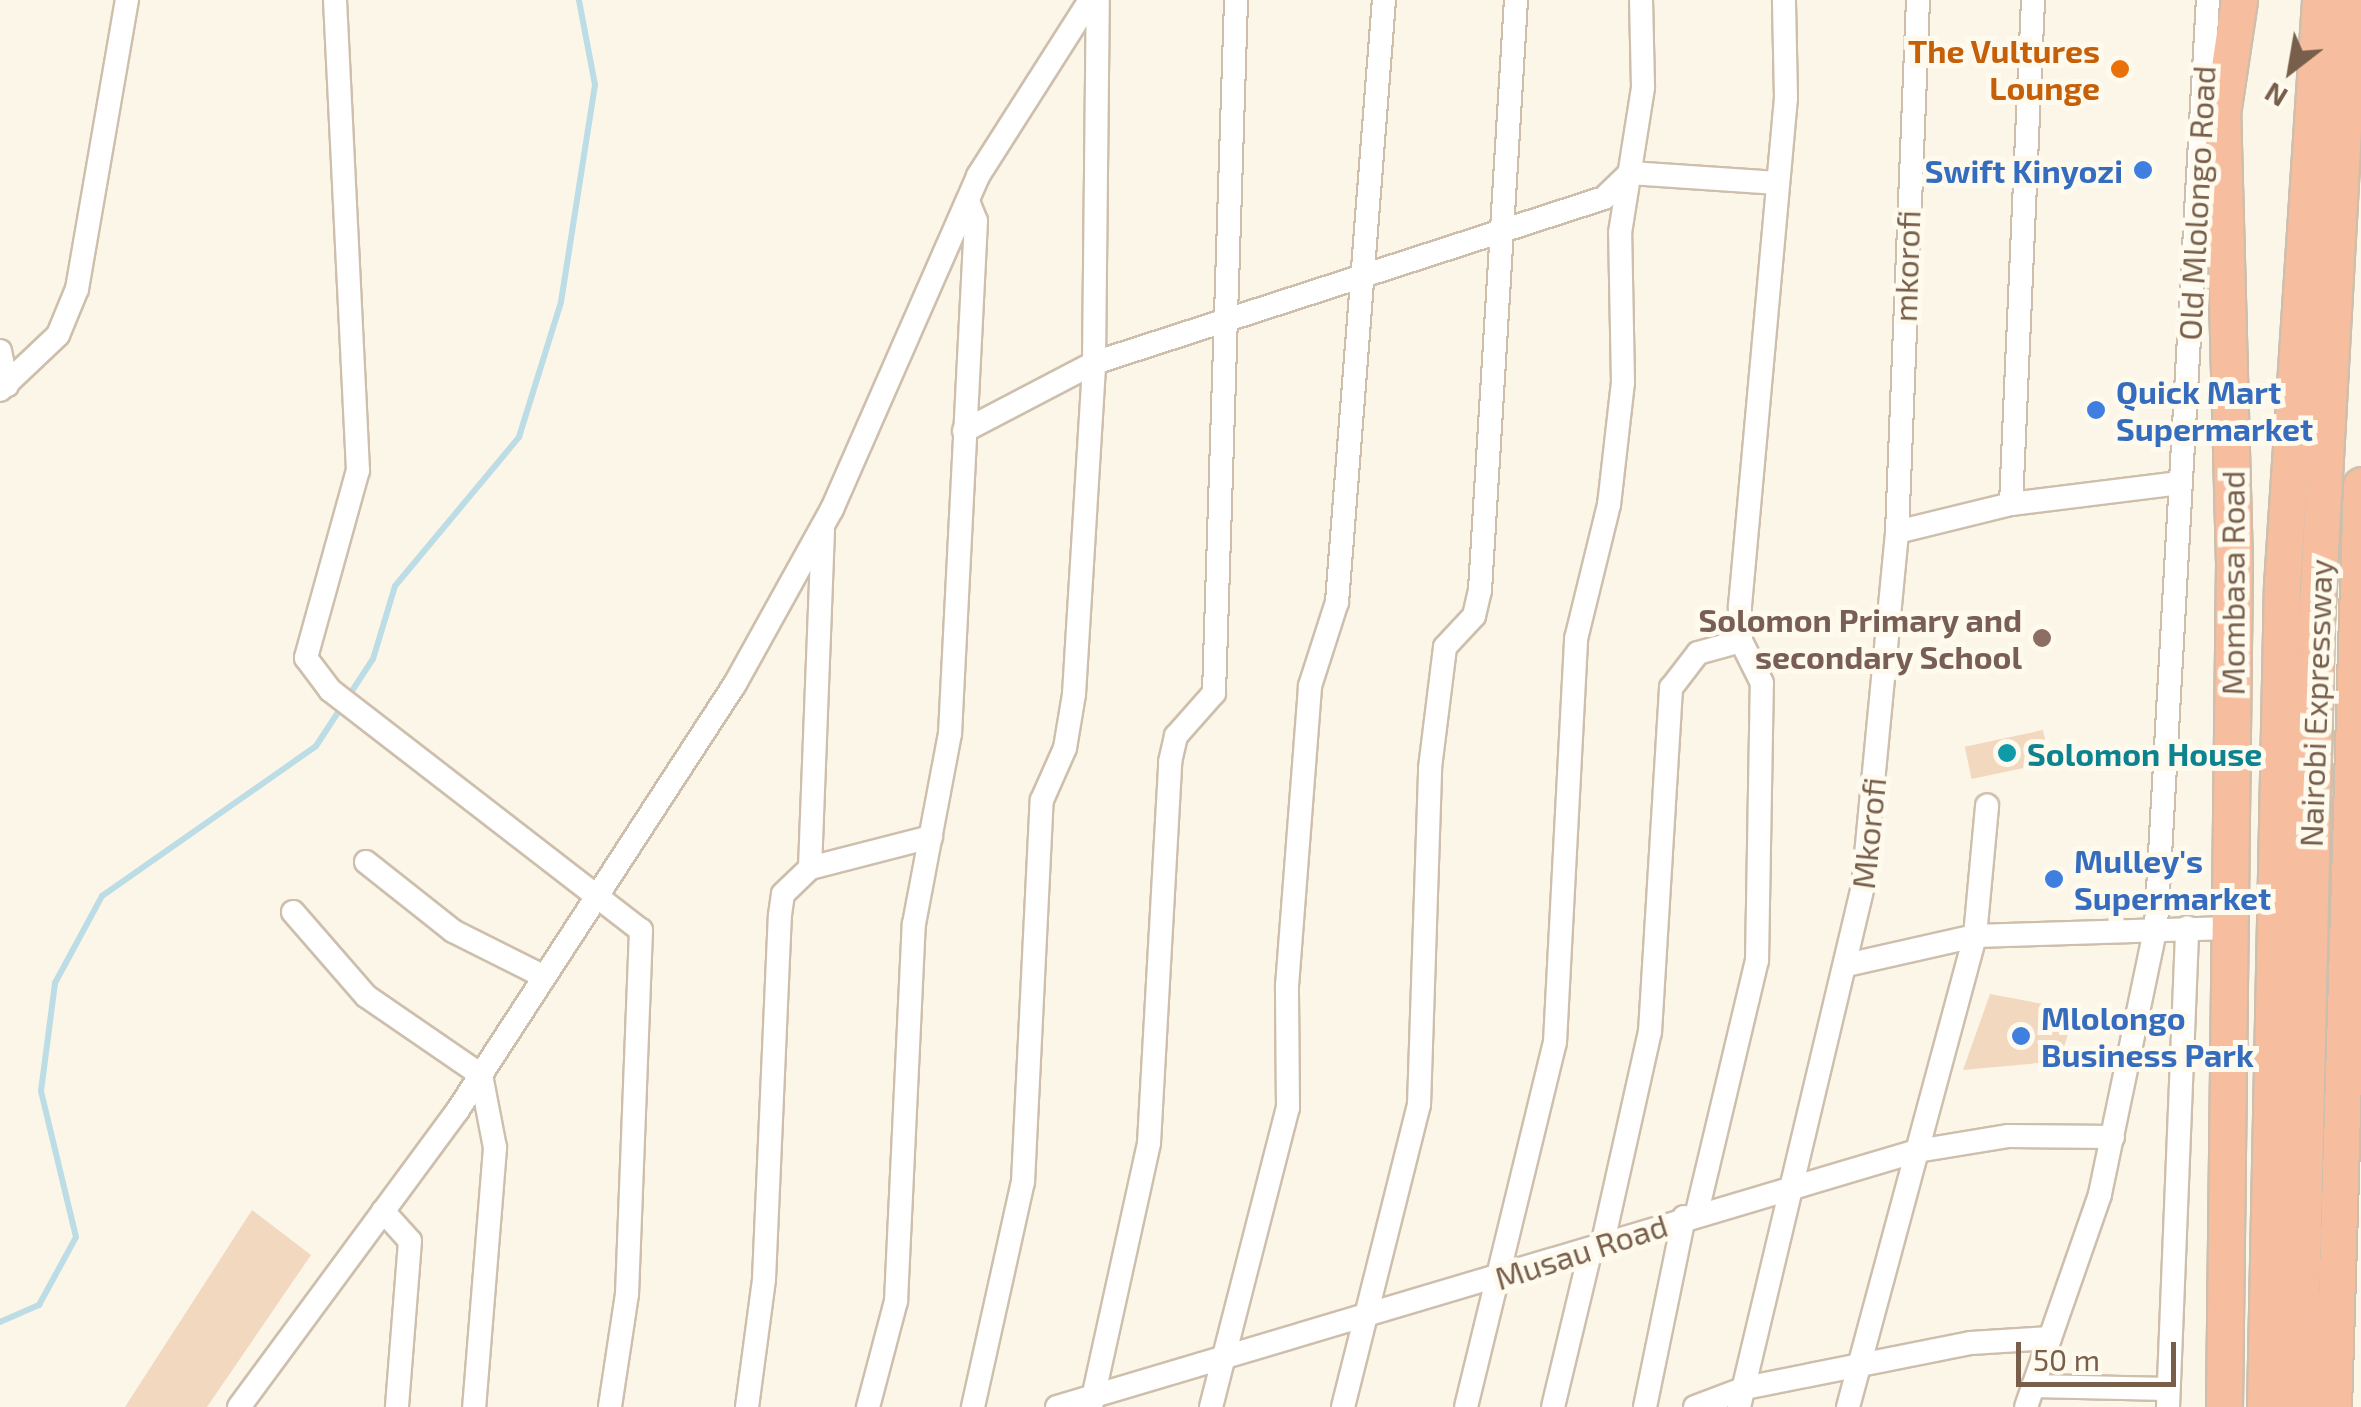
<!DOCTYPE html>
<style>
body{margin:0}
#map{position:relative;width:2361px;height:1407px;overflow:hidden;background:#fcf6e8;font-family:"Exo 2",sans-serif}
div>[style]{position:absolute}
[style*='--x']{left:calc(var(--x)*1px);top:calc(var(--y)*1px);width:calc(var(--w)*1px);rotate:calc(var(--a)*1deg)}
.stream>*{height:6px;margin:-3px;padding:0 3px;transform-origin:3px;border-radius:3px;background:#bcdce6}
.building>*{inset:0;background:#f2d8bf;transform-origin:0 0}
.roads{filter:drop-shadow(2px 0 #cebfad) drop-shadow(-2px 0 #cebfad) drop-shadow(0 2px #cebfad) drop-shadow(0 -2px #cebfad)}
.minor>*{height:22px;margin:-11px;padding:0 11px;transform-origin:11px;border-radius:11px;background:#fff}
.highway>*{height:35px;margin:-17.5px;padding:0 17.5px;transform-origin:17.5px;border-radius:17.5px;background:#f6be9f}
.dots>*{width:28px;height:28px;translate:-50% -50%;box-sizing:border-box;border:5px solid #fffaee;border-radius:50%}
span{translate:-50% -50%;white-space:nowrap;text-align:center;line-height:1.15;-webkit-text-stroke:10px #fffaee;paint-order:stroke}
.food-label{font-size:32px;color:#c56008;font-weight:700}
.right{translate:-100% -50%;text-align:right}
.shop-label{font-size:32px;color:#366cbe;font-weight:700}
.left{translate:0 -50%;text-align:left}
.street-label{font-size:32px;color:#775f4b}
.education-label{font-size:32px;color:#785e54;font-weight:700}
.culture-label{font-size:32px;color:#0d838f;font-weight:700}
.north{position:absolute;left:2241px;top:20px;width:100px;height:100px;-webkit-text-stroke:8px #fffaee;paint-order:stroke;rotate:211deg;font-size:28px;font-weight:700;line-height:40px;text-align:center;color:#775f4b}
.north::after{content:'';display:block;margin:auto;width:35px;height:45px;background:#775f4b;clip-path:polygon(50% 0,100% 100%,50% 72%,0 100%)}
.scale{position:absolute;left:2016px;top:1342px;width:160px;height:45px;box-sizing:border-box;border:5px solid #775f4b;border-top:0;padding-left:12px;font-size:30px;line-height:35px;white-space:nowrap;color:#775f4b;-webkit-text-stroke:8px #fffaee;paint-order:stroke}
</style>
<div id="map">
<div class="stream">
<div style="--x:0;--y:1322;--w:43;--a:-23.6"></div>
<div style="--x:39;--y:1305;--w:77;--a:-61.4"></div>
<div style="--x:76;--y:1237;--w:150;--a:-103.5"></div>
<div style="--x:41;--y:1091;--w:109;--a:-82.6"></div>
<div style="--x:55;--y:983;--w:99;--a:-61.6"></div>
<div style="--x:102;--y:896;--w:261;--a:-35"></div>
<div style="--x:316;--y:746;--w:104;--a:-56.8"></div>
<div style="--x:373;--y:659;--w:76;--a:-73.2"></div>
<div style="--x:395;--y:586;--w:194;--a:-50.2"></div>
<div style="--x:519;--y:437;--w:141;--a:-72.7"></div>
<div style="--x:561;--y:302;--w:220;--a:-81.1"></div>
<div style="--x:595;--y:85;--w:86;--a:-100.7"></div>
</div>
<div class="building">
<div style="left:2043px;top:730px;width:33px;height:80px;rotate:78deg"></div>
<div style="clip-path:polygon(1990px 994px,2075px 1010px,2060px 1061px,1963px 1070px)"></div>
<div style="clip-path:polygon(252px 1210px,311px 1255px,207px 1407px,125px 1407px)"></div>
</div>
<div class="roads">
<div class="minor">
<div style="--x:335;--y:0;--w:471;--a:87.2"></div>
<div style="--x:358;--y:470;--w:195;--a:105.5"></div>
<div style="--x:306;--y:658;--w:40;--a:53"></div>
<div style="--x:330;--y:690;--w:393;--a:37.7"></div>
<div style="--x:641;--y:930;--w:364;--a:92.2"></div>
<div style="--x:627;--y:1294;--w:114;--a:98.6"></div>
<div style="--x:0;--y:351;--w:35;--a:78"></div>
<div style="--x:0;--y:390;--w:80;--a:-43.5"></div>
<div style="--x:58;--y:335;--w:50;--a:-67.6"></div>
<div style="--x:77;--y:289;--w:293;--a:-80.2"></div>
<div style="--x:964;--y:431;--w:147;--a:-27.6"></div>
<div style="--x:1094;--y:363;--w:536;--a:-17.93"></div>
<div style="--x:1604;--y:198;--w:36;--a:-44"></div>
<div style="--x:1630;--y:173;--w:148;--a:3.9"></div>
<div style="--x:2011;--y:504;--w:504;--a:-87.5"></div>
<div style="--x:1897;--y:532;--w:117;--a:-13.8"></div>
<div style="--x:2011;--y:504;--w:170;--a:-7.1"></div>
<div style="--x:366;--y:862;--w:111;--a:38.4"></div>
<div style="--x:453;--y:931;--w:101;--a:26.6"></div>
<div style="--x:810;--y:868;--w:125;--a:-14.4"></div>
<div style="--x:293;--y:912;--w:111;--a:49"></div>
<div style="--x:366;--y:996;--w:140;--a:34.5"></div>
<div style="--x:481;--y:1075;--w:74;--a:79.1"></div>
<div style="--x:495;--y:1148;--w:260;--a:94.6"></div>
<div style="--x:1851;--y:964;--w:127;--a:-12.7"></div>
<div style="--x:1975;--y:936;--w:254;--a:-1.8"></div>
<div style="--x:383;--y:1211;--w:40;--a:48"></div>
<div style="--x:410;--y:1241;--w:167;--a:94.5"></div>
<div style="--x:1697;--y:1212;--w:258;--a:-76.6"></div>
<div style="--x:1757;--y:961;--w:278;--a:-89"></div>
<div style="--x:1762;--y:683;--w:47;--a:-116.6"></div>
<div style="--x:1741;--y:641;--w:35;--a:-92"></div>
<div style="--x:1740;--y:606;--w:510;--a:-84.83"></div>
<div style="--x:1786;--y:98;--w:98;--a:-91.2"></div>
<div style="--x:1602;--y:1246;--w:219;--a:-77.4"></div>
<div style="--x:1650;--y:1032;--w:345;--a:-86.5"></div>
<div style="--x:1671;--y:688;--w:44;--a:-52.4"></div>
<div style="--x:1698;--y:653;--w:45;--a:-15.6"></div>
<div style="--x:2033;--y:1386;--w:135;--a:1.3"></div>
<div style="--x:239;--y:1407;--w:369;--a:-53.6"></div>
<div style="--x:458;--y:1110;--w:508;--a:-56.97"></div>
<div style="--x:735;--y:684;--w:200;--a:-61"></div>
<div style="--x:832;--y:509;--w:364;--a:-66.3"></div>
<div style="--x:978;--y:176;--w:209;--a:-57.5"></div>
<div style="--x:747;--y:1407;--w:129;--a:-82.4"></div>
<div style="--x:764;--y:1279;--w:364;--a:-87.5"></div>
<div style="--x:780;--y:915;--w:21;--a:-82"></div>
<div style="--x:783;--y:894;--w:37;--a:-44"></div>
<div style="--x:810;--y:868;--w:338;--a:-87.8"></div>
<div style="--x:868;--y:1407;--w:110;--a:-75.2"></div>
<div style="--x:896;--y:1301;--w:377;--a:-87.3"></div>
<div style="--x:914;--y:924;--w:193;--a:-79.3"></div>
<div style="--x:950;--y:734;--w:514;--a:-87.1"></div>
<div style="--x:976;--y:221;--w:22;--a:-112"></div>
<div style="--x:973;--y:1407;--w:230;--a:-77.5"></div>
<div style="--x:1023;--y:1182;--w:382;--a:-87.2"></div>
<div style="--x:1042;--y:800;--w:57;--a:-66.1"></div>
<div style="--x:1065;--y:748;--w:55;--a:-80.5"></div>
<div style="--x:1074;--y:694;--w:332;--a:-86.5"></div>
<div style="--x:1094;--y:363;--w:363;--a:-89.4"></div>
<div style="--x:1057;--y:1407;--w:897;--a:-16.58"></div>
<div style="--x:1917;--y:1151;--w:93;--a:-9.3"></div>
<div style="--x:2009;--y:1136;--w:104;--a:0.6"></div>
<div style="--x:1091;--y:1407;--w:270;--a:-77.6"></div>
<div style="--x:1149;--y:1143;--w:382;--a:-86.8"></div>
<div style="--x:1170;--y:762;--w:27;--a:-77"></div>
<div style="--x:1176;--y:736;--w:57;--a:-48.5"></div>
<div style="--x:1214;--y:693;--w:693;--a:-88.18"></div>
<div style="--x:1211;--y:1407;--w:309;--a:-75.6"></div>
<div style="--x:1288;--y:1108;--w:122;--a:-90.5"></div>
<div style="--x:1287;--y:986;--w:301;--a:-85.6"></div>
<div style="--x:1310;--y:686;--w:88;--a:-72.2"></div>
<div style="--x:1337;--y:602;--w:604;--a:-85.54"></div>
<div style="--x:1343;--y:1407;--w:311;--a:-75.9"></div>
<div style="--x:1419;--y:1105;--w:337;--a:-88.1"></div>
<div style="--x:1430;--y:768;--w:122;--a:-82.9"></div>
<div style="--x:1445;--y:647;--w:42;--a:-46.9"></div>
<div style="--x:1474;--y:616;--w:27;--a:-77"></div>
<div style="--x:1480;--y:590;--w:591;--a:-86.51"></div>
<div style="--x:1466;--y:1407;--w:376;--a:-76.3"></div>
<div style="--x:1555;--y:1042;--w:404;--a:-87"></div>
<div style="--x:1576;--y:639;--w:138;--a:-76.2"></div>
<div style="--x:1609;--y:505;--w:123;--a:-83.5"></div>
<div style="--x:1623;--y:383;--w:150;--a:-91.1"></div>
<div style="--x:1620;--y:233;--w:148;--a:-81"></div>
<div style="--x:1643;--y:87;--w:87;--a:-91.3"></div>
<div style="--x:1553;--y:1407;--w:163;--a:-76.5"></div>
<div style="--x:1645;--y:1407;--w:194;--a:-78.4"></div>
<div style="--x:1695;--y:1407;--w:53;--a:-20.8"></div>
<div style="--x:1745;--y:1388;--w:230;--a:-11.3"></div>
<div style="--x:1971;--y:1343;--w:79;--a:-3.6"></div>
<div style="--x:1739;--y:1407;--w:536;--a:-76.61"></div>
<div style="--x:1863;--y:886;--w:356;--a:-84.5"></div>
<div style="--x:1897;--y:532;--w:532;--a:-87.74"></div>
<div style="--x:1848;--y:1407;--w:488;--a:-74.9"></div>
<div style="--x:1975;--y:936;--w:131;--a:-84.7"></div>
<div style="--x:2026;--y:1407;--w:225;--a:-70.8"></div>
<div style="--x:2100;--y:1194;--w:274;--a:-78.2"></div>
<div style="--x:2156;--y:926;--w:927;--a:-86.79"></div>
<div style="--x:2168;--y:1407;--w:480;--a:-87.7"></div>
</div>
<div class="highway">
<div style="--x:2224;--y:1407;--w:843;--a:-89.32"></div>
<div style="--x:2234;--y:564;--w:450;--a:-91.5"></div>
<div style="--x:2222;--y:114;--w:115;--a:-81.5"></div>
<div style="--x:2265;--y:1407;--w:822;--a:-88.82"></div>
<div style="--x:2282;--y:585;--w:586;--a:-86.28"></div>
<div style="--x:2299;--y:1407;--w:784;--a:-88.76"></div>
<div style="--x:2316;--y:623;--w:624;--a:-86.88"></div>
<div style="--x:2333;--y:1407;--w:922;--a:-88.26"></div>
</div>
</div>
<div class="dots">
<div style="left:2120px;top:69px;background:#e8710a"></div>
<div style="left:2143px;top:170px;background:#3f7fe0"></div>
<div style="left:2096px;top:410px;background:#3f7fe0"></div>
<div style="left:2042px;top:638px;background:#8d6e63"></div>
<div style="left:2007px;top:753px;background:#0f9aa8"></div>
<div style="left:2054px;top:879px;background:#3f7fe0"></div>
<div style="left:2021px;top:1036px;background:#3f7fe0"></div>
</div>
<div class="food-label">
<span class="right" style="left:2100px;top:69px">The Vultures<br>Lounge</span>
</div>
<div class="shop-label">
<span class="right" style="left:2123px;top:170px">Swift Kinyozi</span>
<span class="left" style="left:2116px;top:410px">Quick Mart<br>Supermarket</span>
<span class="left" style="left:2074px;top:879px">Mulley's<br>Supermarket</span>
<span class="left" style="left:2041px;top:1036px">Mlolongo<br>Business Park</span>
</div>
<div class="street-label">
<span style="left:2196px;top:203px;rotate:-87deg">Old Mlolongo Road</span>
<span style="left:1906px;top:266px;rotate:-88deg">mkorofi</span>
<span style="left:2232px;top:583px;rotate:-90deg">Mombasa Road</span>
<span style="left:2315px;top:703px;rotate:-88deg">Nairobi Expressway</span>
<span style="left:1868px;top:833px;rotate:-84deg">Mkorofi</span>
<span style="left:1581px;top:1251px;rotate:-18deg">Musau Road</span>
</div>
<div class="education-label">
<span class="right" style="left:2022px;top:638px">Solomon Primary and<br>secondary School</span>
</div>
<div class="culture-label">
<span class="left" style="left:2027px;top:753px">Solomon House</span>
</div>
<div class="north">N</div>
<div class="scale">50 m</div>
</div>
